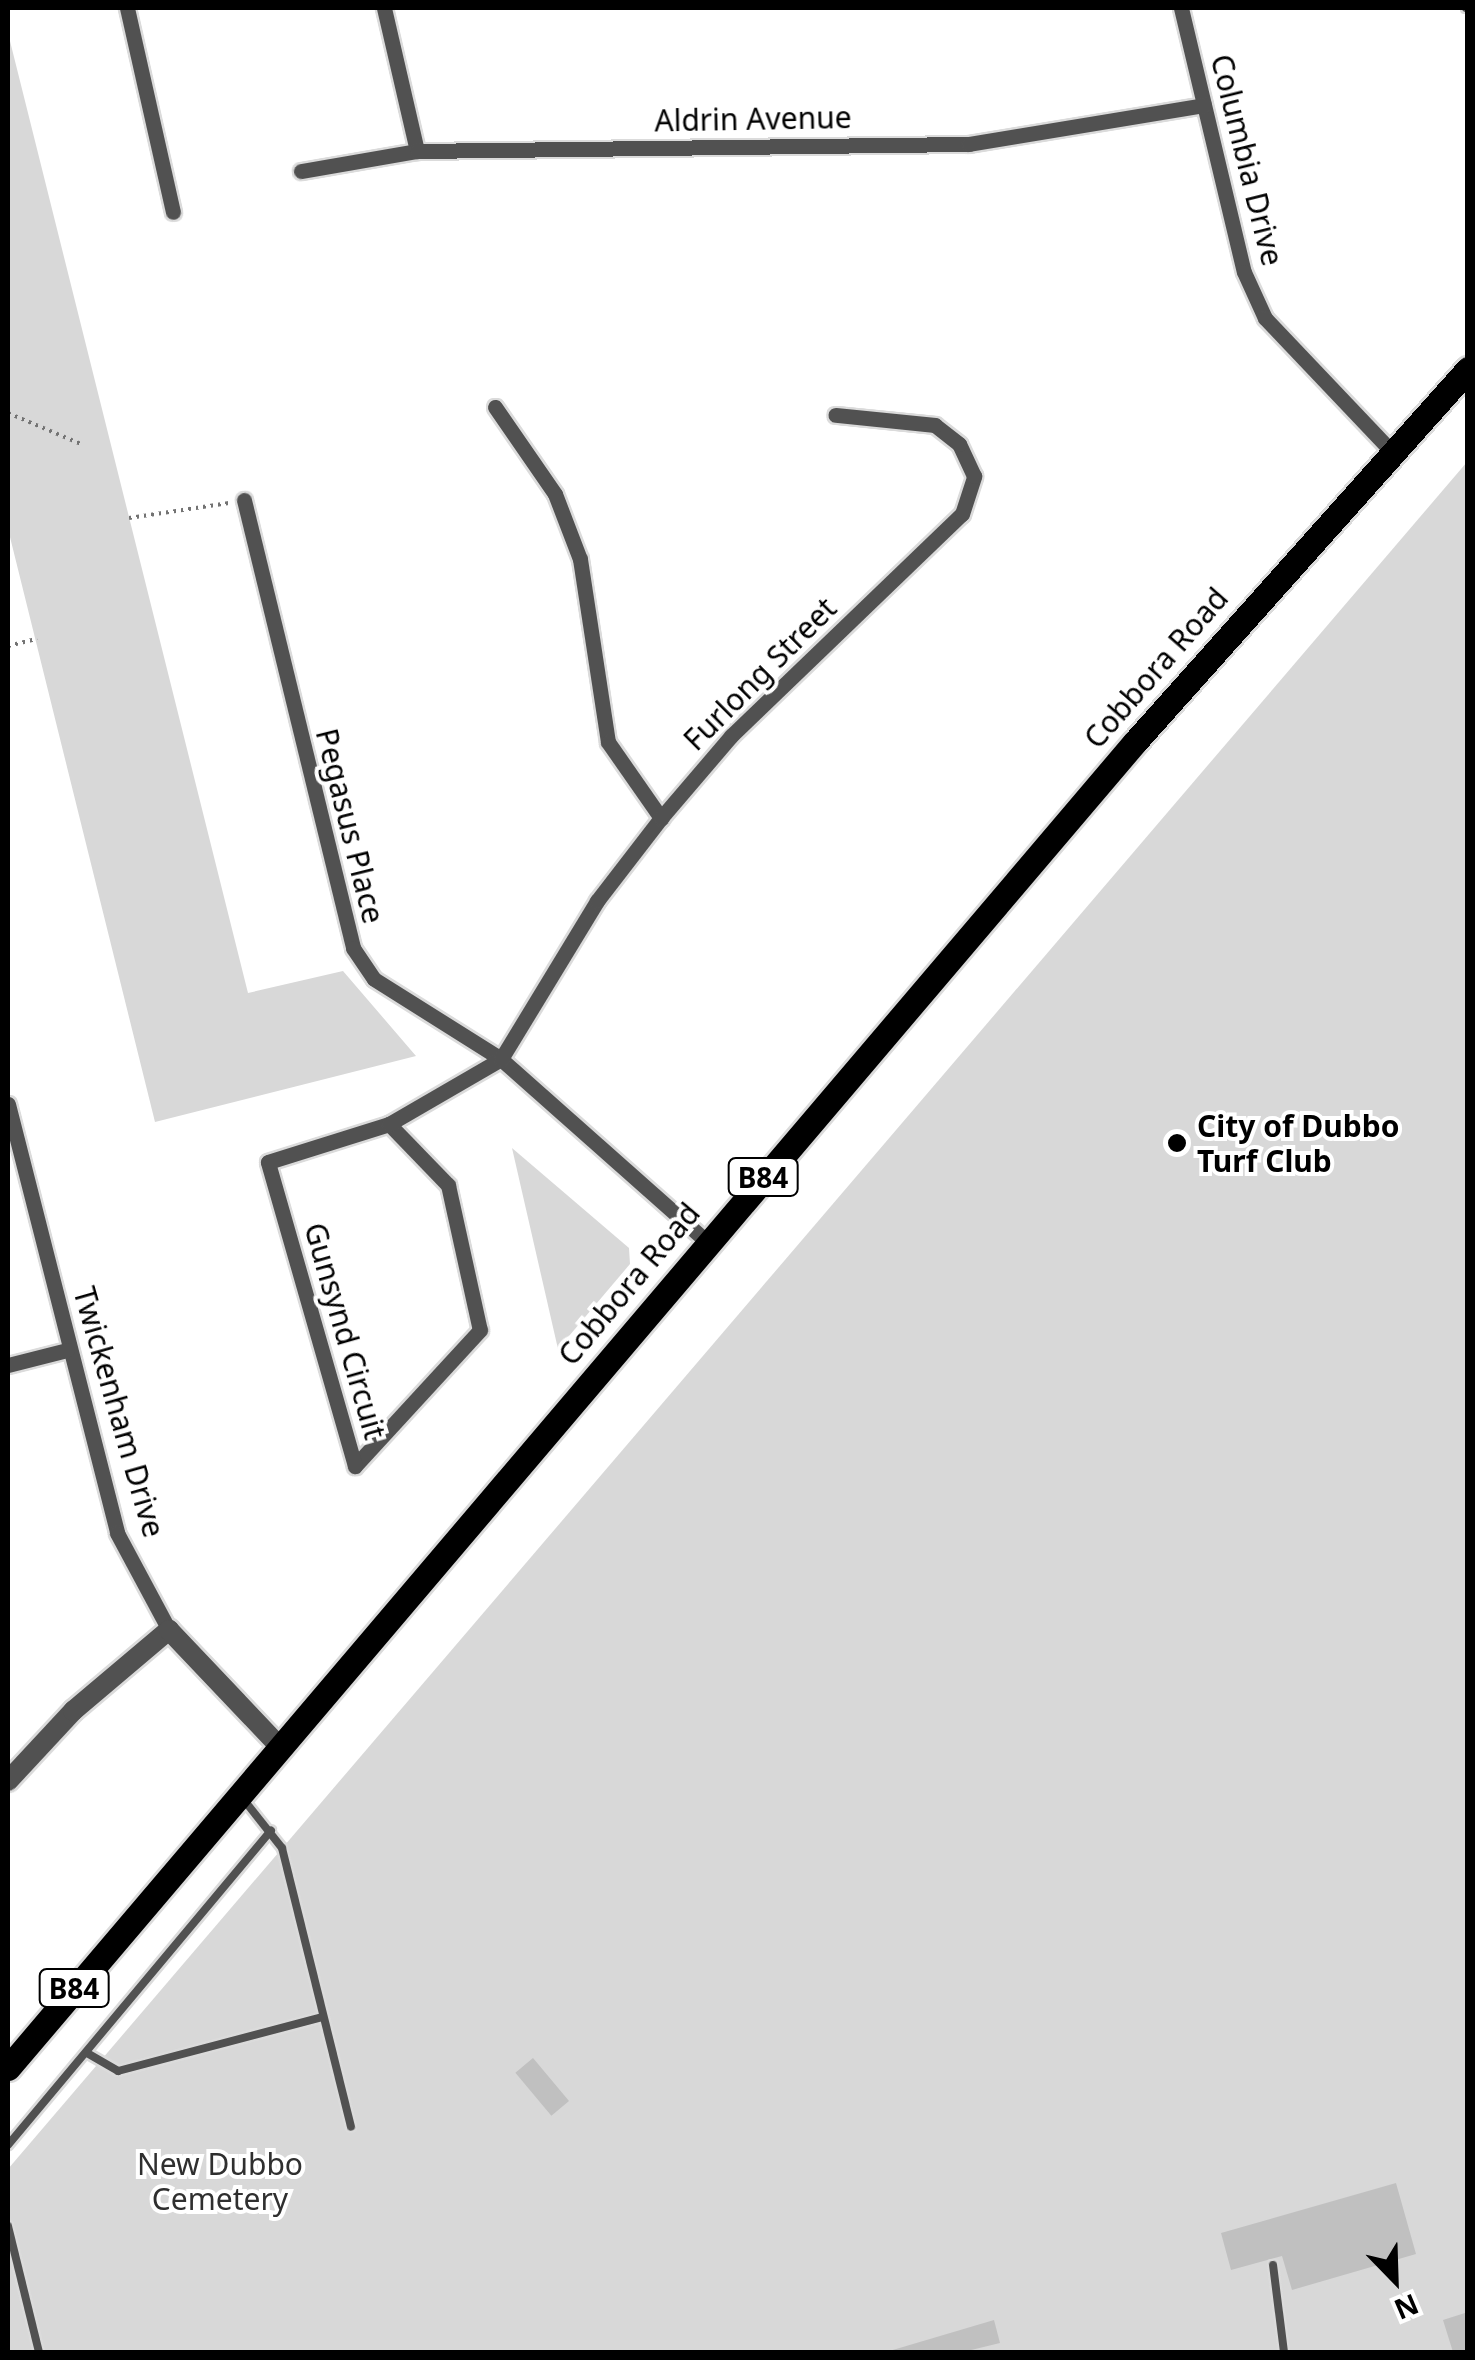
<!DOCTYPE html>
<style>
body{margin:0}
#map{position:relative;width:1475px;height:2360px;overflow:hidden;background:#fff;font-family:"Noto Sans",sans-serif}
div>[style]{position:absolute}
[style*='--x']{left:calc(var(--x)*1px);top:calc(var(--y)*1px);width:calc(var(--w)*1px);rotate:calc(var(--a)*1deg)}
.green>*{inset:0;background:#d8d8d8}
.building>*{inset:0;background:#c0c0c0;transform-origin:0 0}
.path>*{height:4px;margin-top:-2px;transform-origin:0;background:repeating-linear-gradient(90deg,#737373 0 2.5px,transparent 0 7.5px)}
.roads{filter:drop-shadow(2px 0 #dbdbdb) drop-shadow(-2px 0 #dbdbdb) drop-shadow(0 2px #dbdbdb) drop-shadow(0 -2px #dbdbdb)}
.service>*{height:8px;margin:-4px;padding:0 4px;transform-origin:4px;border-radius:4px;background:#515151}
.minor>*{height:15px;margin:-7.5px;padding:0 7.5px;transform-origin:7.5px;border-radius:7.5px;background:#515151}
.tertiary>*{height:20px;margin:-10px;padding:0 10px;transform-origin:10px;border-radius:10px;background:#515151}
.primary>*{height:25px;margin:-12.5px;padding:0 12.5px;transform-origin:12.5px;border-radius:12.5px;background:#000}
.dots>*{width:28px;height:28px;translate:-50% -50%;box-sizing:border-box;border:5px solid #fff;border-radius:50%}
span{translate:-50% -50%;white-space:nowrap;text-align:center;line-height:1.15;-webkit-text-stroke:8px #fff;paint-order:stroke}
.shield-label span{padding:2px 8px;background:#fff;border:2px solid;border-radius:8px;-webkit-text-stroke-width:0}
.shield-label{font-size:28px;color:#000;font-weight:700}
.street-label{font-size:30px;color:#000}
.poi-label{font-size:30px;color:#000;font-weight:700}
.left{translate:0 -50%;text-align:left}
.park-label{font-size:30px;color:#2f2f2f}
.frame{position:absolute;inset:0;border:10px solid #000;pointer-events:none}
.north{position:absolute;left:1345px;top:2230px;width:100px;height:100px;-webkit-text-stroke:8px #fff;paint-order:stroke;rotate:157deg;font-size:28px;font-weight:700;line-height:40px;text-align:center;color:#000}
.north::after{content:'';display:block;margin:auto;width:35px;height:45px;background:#000;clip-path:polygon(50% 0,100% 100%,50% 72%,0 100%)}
</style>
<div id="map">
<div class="green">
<div style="clip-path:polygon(8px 33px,248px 993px,343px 971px,416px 1056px,155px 1122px,8px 529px)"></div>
<div style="clip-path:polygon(1467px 462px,1467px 2352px,8px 2352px,8px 2169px)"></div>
<div style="clip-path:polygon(512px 1148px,629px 1248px,630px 1264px,558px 1349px)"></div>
</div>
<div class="building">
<div style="left:533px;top:2058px;width:56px;height:23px;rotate:50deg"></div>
<div style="clip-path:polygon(1396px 2183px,1416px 2254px,1292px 2290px,1282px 2256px,1231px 2270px,1221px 2233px)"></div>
<div style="clip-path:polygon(1468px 2312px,1468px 2352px,1453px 2352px,1443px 2320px)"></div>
<div style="clip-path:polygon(994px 2320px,1000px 2343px,963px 2352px,886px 2352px)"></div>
</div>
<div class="path">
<div style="--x:8;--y:413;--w:79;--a:23"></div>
<div style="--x:129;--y:518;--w:101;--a:-8.5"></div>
<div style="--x:8;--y:646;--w:30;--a:-14"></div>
</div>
<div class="roads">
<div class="service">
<div style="--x:1466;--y:8;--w:1;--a:0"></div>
<div style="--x:244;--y:1800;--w:61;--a:51.6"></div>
<div style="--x:282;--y:1848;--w:287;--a:76.1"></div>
<div style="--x:87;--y:2053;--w:36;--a:30"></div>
<div style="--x:118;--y:2071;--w:212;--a:-14.8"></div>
<div style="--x:8;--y:2145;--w:410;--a:-50.1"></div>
<div style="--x:8;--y:2226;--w:130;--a:76.2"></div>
<div style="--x:1273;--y:2265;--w:88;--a:82.8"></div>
</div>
<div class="minor">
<div style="--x:127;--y:8;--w:209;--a:77.3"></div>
<div style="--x:384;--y:8;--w:147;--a:77"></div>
<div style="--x:1181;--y:8;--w:271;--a:76.6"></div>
<div style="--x:1244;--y:272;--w:51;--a:65.5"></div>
<div style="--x:1265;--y:318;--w:185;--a:46.5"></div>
<div style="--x:301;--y:171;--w:118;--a:-9.8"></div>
<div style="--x:417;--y:151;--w:552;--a:-0.73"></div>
<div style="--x:969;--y:144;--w:238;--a:-9.4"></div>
<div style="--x:495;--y:407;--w:106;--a:55.4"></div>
<div style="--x:555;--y:494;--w:70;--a:69"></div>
<div style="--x:580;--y:559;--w:185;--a:81.3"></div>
<div style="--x:608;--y:742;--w:93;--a:55.1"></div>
<div style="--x:244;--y:500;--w:461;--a:76.3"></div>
<div style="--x:353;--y:948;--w:37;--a:56"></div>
<div style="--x:374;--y:979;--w:150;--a:32.2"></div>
<div style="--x:501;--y:1059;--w:276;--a:41.6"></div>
<div style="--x:8;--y:1104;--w:443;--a:75.7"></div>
<div style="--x:117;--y:1533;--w:110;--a:61.8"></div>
<div style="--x:389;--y:1124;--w:85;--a:46"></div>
<div style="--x:448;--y:1185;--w:148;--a:77.6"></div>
<div style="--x:480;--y:1330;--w:185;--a:132.6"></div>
<div style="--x:355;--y:1466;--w:316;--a:-106"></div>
<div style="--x:268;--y:1162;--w:127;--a:-17.4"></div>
<div style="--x:389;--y:1124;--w:129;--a:-30.1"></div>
<div style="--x:501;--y:1059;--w:185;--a:-58.7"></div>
<div style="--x:597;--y:901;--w:105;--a:-52.4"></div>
<div style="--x:661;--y:818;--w:108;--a:-49.5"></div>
<div style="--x:731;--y:736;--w:320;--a:-43.9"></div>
<div style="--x:962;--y:514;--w:40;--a:-72"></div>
<div style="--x:974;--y:476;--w:35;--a:-115"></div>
<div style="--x:959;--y:444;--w:31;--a:-142"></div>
<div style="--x:935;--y:425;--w:100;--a:-174.2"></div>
<div style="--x:8;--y:1365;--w:61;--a:-14.3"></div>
</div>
<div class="tertiary">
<div style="--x:8;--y:1781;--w:96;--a:-47.1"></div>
<div style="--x:73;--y:1711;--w:126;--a:-40.2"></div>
<div style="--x:169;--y:1630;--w:160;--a:46.5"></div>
</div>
<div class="primary">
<div style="--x:8;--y:2068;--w:1740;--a:-49.64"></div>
<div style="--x:1135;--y:742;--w:500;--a:-48.24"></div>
</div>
</div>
<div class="dots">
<div style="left:1177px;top:1143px;background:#000"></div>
</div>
<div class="shield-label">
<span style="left:763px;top:1177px">B84</span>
<span style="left:74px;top:1988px">B84</span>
</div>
<div class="street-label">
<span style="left:753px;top:119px;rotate:-1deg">Aldrin Avenue</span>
<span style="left:1247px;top:160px;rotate:76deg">Columbia Drive</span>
<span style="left:1156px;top:668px;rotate:-49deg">Cobbora Road</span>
<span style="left:760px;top:674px;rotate:-45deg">Furlong Street</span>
<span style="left:350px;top:826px;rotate:76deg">Pegasus Place</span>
<span style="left:629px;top:1284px;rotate:-50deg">Cobbora Road</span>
<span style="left:345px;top:1331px;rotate:74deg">Gunsynd Circuit</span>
<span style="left:119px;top:1412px;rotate:74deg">Twickenham Drive</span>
</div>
<div class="poi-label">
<span class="left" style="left:1197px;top:1143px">City of Dubbo<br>Turf Club</span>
</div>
<div class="park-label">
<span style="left:220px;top:2181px">New Dubbo<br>Cemetery</span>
</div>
<div class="frame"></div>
<div class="north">N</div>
</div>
